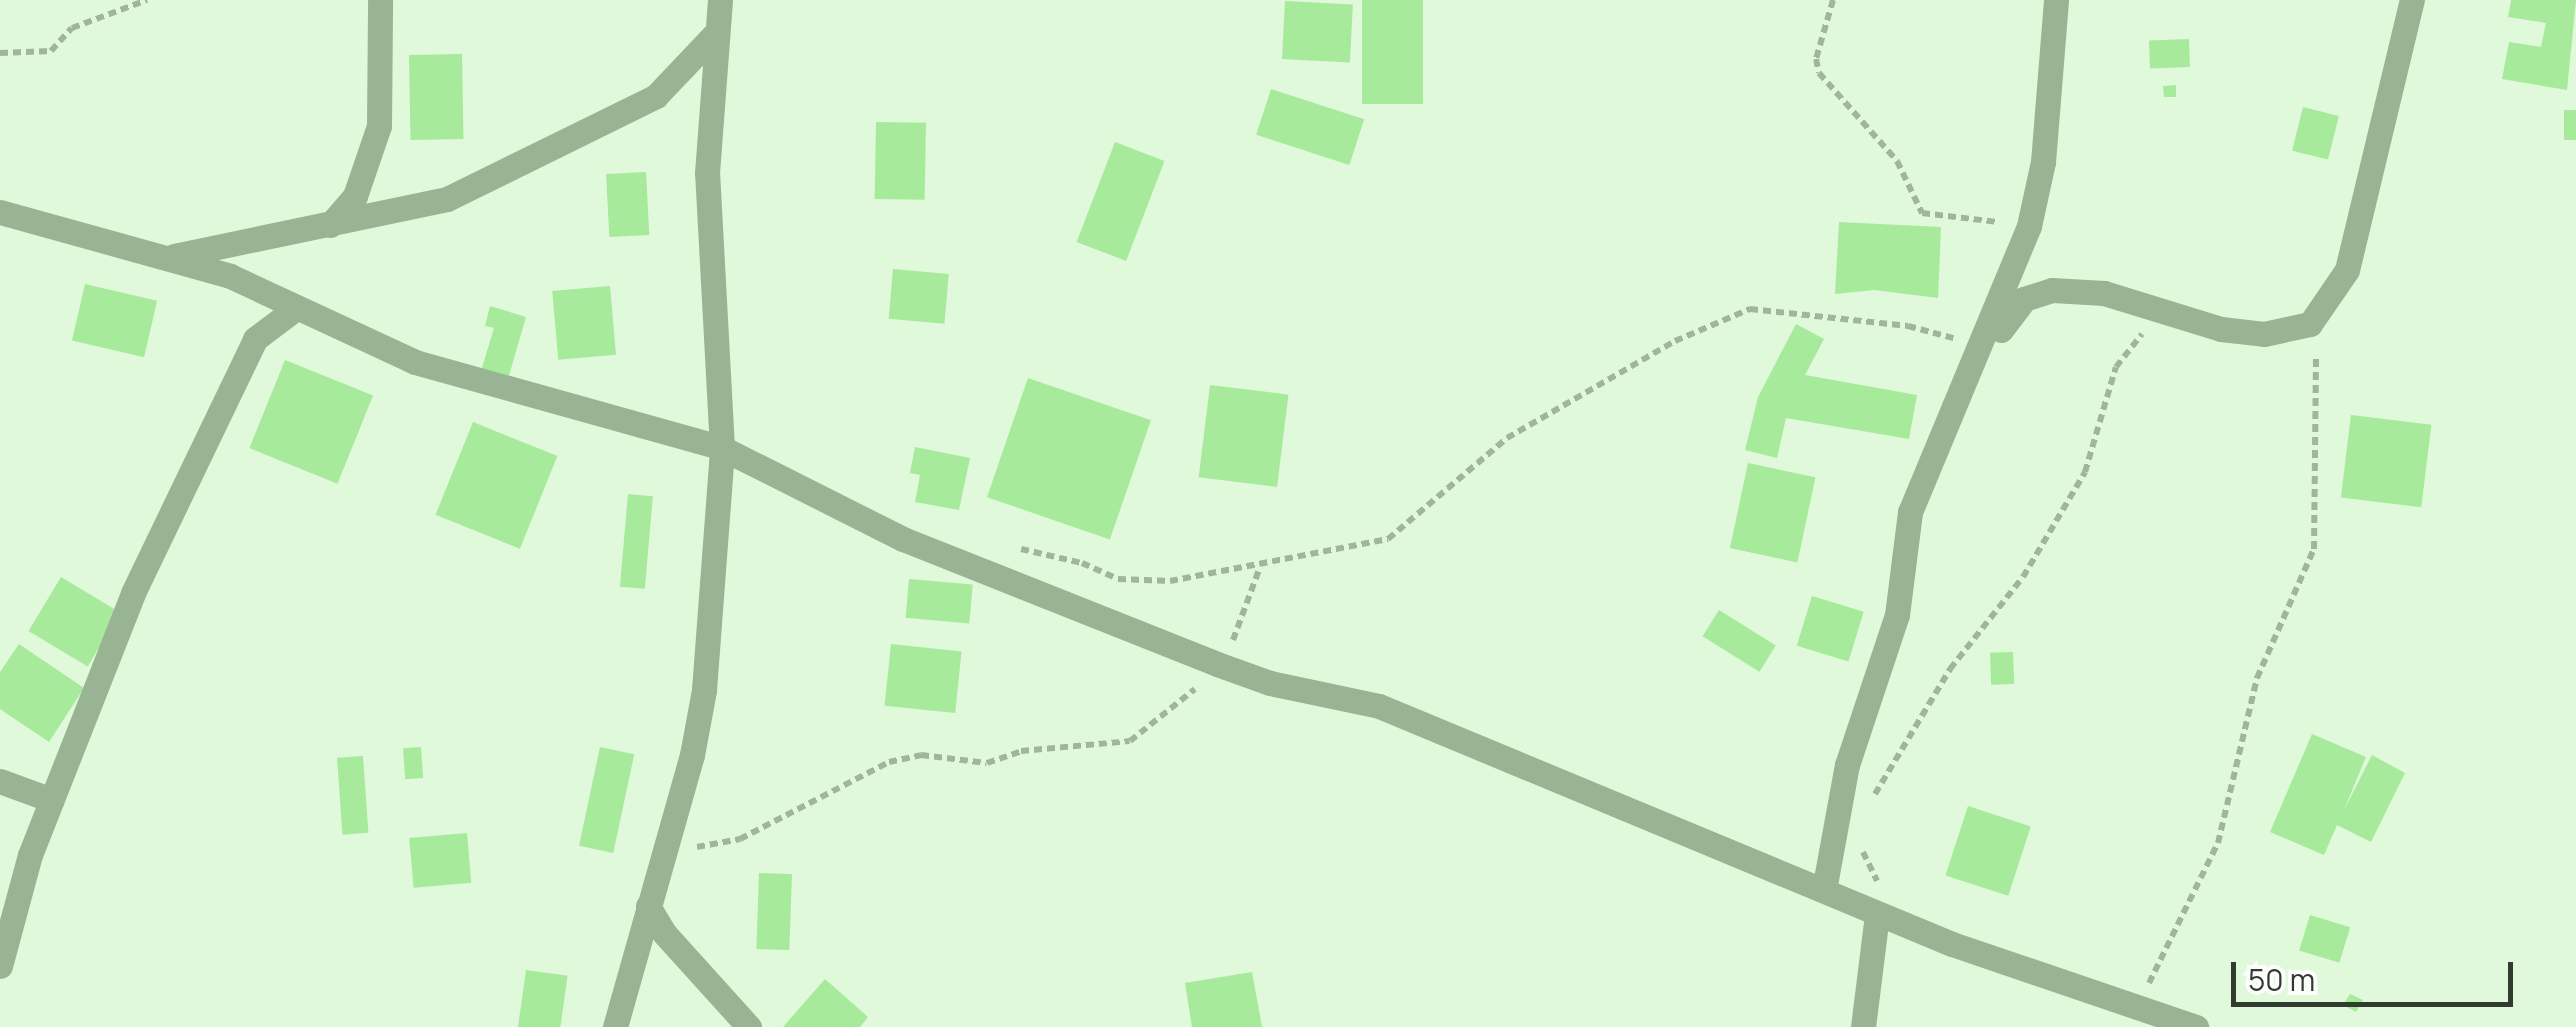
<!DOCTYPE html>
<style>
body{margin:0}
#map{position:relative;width:2576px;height:1027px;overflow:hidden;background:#dff9da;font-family:Manrope,sans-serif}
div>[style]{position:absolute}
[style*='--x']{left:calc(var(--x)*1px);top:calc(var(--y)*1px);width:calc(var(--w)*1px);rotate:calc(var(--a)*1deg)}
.building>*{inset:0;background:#a7ea9c;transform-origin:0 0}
.path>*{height:6px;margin-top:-3px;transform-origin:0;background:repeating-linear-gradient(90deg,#a1b59d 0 8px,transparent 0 13px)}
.minor>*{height:25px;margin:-12.5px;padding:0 12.5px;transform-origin:12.5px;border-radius:12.5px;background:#98b493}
span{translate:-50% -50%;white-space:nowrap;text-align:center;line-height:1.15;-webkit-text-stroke:9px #fdfdfd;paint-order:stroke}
.scale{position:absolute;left:2231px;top:962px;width:282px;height:45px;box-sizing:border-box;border:5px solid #313b2f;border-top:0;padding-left:12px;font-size:30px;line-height:35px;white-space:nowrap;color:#313b2f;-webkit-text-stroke:8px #fdfdfd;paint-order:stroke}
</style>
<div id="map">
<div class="building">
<div style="left:1362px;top:0;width:61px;height:104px"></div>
<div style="clip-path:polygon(2511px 0,2576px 0,2567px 90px,2502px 79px,2509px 42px,2541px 47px,2546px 23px,2508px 17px)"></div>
<div style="left:1285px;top:1px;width:68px;height:58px;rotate:3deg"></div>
<div style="left:2189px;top:39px;width:28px;height:40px;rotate:88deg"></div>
<div style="left:462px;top:54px;width:85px;height:53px;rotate:89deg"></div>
<div style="clip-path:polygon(2176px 85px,2176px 97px,2164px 97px,2163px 86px)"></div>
<div style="left:1271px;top:89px;width:98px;height:48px;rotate:18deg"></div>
<div style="left:2303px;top:107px;width:37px;height:45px;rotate:14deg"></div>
<div style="left:2576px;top:110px;width:30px;height:12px;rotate:90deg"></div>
<div style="left:876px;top:122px;width:50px;height:77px;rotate:1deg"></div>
<div style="left:1115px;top:142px;width:53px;height:107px;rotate:21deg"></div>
<div style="left:646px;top:172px;width:63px;height:40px;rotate:87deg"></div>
<div style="clip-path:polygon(1839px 222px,1941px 227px,1938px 298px,1874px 290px,1835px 294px)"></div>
<div style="left:893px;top:269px;width:56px;height:50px;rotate:5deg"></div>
<div style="left:85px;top:284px;width:74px;height:58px;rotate:13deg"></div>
<div style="left:610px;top:286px;width:69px;height:58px;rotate:85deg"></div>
<div style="clip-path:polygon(490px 306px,526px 317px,508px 379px,481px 371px,494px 328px,485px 326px)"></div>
<div style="clip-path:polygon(1796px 324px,1824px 339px,1805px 375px,1917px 395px,1909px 439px,1786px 418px,1777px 458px,1745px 450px,1758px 397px)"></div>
<div style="left:285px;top:360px;width:95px;height:95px;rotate:22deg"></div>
<div style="left:1028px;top:378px;width:130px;height:126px;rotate:19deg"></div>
<div style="left:1210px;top:385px;width:79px;height:93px;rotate:7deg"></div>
<div style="left:2351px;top:415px;width:81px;height:83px;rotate:7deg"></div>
<div style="left:473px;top:422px;width:91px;height:100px;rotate:22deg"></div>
<div style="clip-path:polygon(915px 447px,970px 458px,959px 510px,915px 502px,920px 475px,910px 473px)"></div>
<div style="left:1748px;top:463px;width:69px;height:87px;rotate:12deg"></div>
<div style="left:628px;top:494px;width:25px;height:93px;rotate:5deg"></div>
<div style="left:61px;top:577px;width:69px;height:63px;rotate:31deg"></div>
<div style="left:909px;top:579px;width:64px;height:39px;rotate:5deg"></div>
<div style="left:1812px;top:596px;width:54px;height:52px;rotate:17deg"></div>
<div style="left:1719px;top:610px;width:67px;height:31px;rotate:32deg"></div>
<div style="clip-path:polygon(19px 644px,84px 688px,49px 742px,0 709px,0 672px)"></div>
<div style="left:891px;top:644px;width:71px;height:62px;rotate:6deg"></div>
<div style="left:2013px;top:652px;width:32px;height:23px;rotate:88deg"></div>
<div style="clip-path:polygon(2312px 734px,2366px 757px,2343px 812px,2372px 755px,2405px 773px,2371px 842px,2337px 825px,2324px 855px,2270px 832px)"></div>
<div style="left:421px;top:747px;width:31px;height:18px;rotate:86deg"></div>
<div style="left:600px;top:747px;width:35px;height:101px;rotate:12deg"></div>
<div style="left:363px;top:756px;width:77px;height:26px;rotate:86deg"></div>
<div style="left:1968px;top:806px;width:66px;height:73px;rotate:18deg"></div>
<div style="left:467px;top:833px;width:50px;height:58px;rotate:85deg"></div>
<div style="left:759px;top:873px;width:33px;height:76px;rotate:2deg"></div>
<div style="left:2310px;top:915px;width:42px;height:37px;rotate:17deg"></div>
<div style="left:526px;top:970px;width:42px;height:58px;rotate:8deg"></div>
<div style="clip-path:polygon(1252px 972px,1262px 1027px,1192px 1027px,1185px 983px)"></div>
<div style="clip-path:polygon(825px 979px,868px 1017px,860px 1027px,783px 1027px)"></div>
<div style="clip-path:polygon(2350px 994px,2363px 1000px,2356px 1012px,2343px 1005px)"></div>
</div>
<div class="path">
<div style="--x:1833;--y:0;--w:61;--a:106.1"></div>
<div style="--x:1816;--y:59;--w:14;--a:78"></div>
<div style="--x:1819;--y:73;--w:118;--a:48.4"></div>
<div style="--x:1897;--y:161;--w:58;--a:64.3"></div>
<div style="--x:1922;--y:213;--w:77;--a:6.8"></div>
<div style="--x:0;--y:53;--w:51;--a:-2.2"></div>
<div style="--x:51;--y:51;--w:31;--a:-48"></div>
<div style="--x:72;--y:28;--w:80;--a:-20.5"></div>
<div style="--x:1021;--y:549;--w:63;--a:12.9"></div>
<div style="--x:1082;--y:563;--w:39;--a:24"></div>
<div style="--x:1118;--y:579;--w:52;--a:2.2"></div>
<div style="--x:1170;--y:581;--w:222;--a:-10.9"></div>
<div style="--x:1388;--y:539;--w:156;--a:-40.3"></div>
<div style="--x:1507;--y:438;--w:194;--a:-30"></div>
<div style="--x:1675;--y:341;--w:82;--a:-23.1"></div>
<div style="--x:1750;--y:309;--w:159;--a:6.1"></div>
<div style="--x:1908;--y:326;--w:47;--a:14.9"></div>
<div style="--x:1233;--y:640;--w:78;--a:-69.7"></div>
<div style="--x:1875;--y:794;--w:146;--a:-59"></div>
<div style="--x:1950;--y:669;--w:117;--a:-51.6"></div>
<div style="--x:2023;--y:577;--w:122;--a:-59.4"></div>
<div style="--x:2085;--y:472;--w:109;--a:-73.6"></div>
<div style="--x:2116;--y:367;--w:42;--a:-51.8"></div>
<div style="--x:697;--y:847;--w:44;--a:-10.5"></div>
<div style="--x:740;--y:839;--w:168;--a:-27.3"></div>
<div style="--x:889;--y:762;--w:33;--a:-12"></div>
<div style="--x:921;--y:755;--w:66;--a:6.9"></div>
<div style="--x:987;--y:763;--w:36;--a:-19"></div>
<div style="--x:1021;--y:751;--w:109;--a:-5.2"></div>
<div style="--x:1130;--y:741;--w:83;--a:-38.7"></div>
<div style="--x:1863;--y:852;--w:32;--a:64"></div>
<div style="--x:2149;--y:983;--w:156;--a:-63.8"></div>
<div style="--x:2218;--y:843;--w:170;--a:-76.7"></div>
<div style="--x:2257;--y:678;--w:141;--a:-66.2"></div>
<div style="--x:2314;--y:549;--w:194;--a:-89.4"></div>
</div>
<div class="minor">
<div style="--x:0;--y:212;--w:239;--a:15.5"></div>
<div style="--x:230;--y:276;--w:204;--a:24.9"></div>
<div style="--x:415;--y:362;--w:319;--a:15.6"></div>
<div style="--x:722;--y:448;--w:203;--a:26.7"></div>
<div style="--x:903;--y:539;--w:338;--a:21.7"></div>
<div style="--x:1217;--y:664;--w:56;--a:19.7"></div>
<div style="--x:1270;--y:683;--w:111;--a:11.9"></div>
<div style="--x:1379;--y:706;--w:620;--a:22.56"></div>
<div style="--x:1952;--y:944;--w:258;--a:18.8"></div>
<div style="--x:330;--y:225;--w:38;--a:-49"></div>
<div style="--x:355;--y:196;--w:74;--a:-71.1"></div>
<div style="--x:379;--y:126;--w:126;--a:-89.5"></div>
<div style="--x:174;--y:256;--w:279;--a:-11.8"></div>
<div style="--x:447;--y:199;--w:233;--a:-26.2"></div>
<div style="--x:656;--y:96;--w:83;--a:-46.5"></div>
<div style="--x:2001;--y:330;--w:39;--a:-53"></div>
<div style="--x:2024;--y:299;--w:29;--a:-18"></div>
<div style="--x:2052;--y:290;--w:52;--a:3.3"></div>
<div style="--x:2104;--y:293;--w:122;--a:17.1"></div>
<div style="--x:2221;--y:329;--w:43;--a:6.6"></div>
<div style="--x:2264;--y:334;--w:47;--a:-12.3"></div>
<div style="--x:2310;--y:324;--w:65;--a:-55.6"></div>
<div style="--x:2347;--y:270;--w:278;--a:-76.5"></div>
<div style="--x:0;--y:781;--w:55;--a:20.1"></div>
<div style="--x:1824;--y:890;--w:127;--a:-79.6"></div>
<div style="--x:1847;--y:765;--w:158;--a:-71.6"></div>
<div style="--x:1897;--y:615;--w:104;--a:-82.8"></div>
<div style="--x:1910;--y:512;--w:310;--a:-67.4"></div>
<div style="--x:2029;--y:226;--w:66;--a:-77.7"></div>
<div style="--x:2043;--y:162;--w:163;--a:-85.4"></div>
<div style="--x:648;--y:906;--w:31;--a:59"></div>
<div style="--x:664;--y:933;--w:127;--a:47.9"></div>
<div style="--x:0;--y:966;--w:115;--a:-74.9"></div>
<div style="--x:30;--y:855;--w:282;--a:-68.5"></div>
<div style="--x:133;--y:593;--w:282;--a:-64.3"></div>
<div style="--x:255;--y:339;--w:51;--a:-37.1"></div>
<div style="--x:615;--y:1027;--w:283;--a:-74.2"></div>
<div style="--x:692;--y:755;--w:66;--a:-79.5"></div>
<div style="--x:704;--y:690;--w:243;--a:-85.7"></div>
<div style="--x:722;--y:448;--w:275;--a:-93.1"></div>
<div style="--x:707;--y:173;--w:173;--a:-85.7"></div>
<div style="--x:1863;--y:1027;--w:114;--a:-82.9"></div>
</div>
<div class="scale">50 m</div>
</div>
